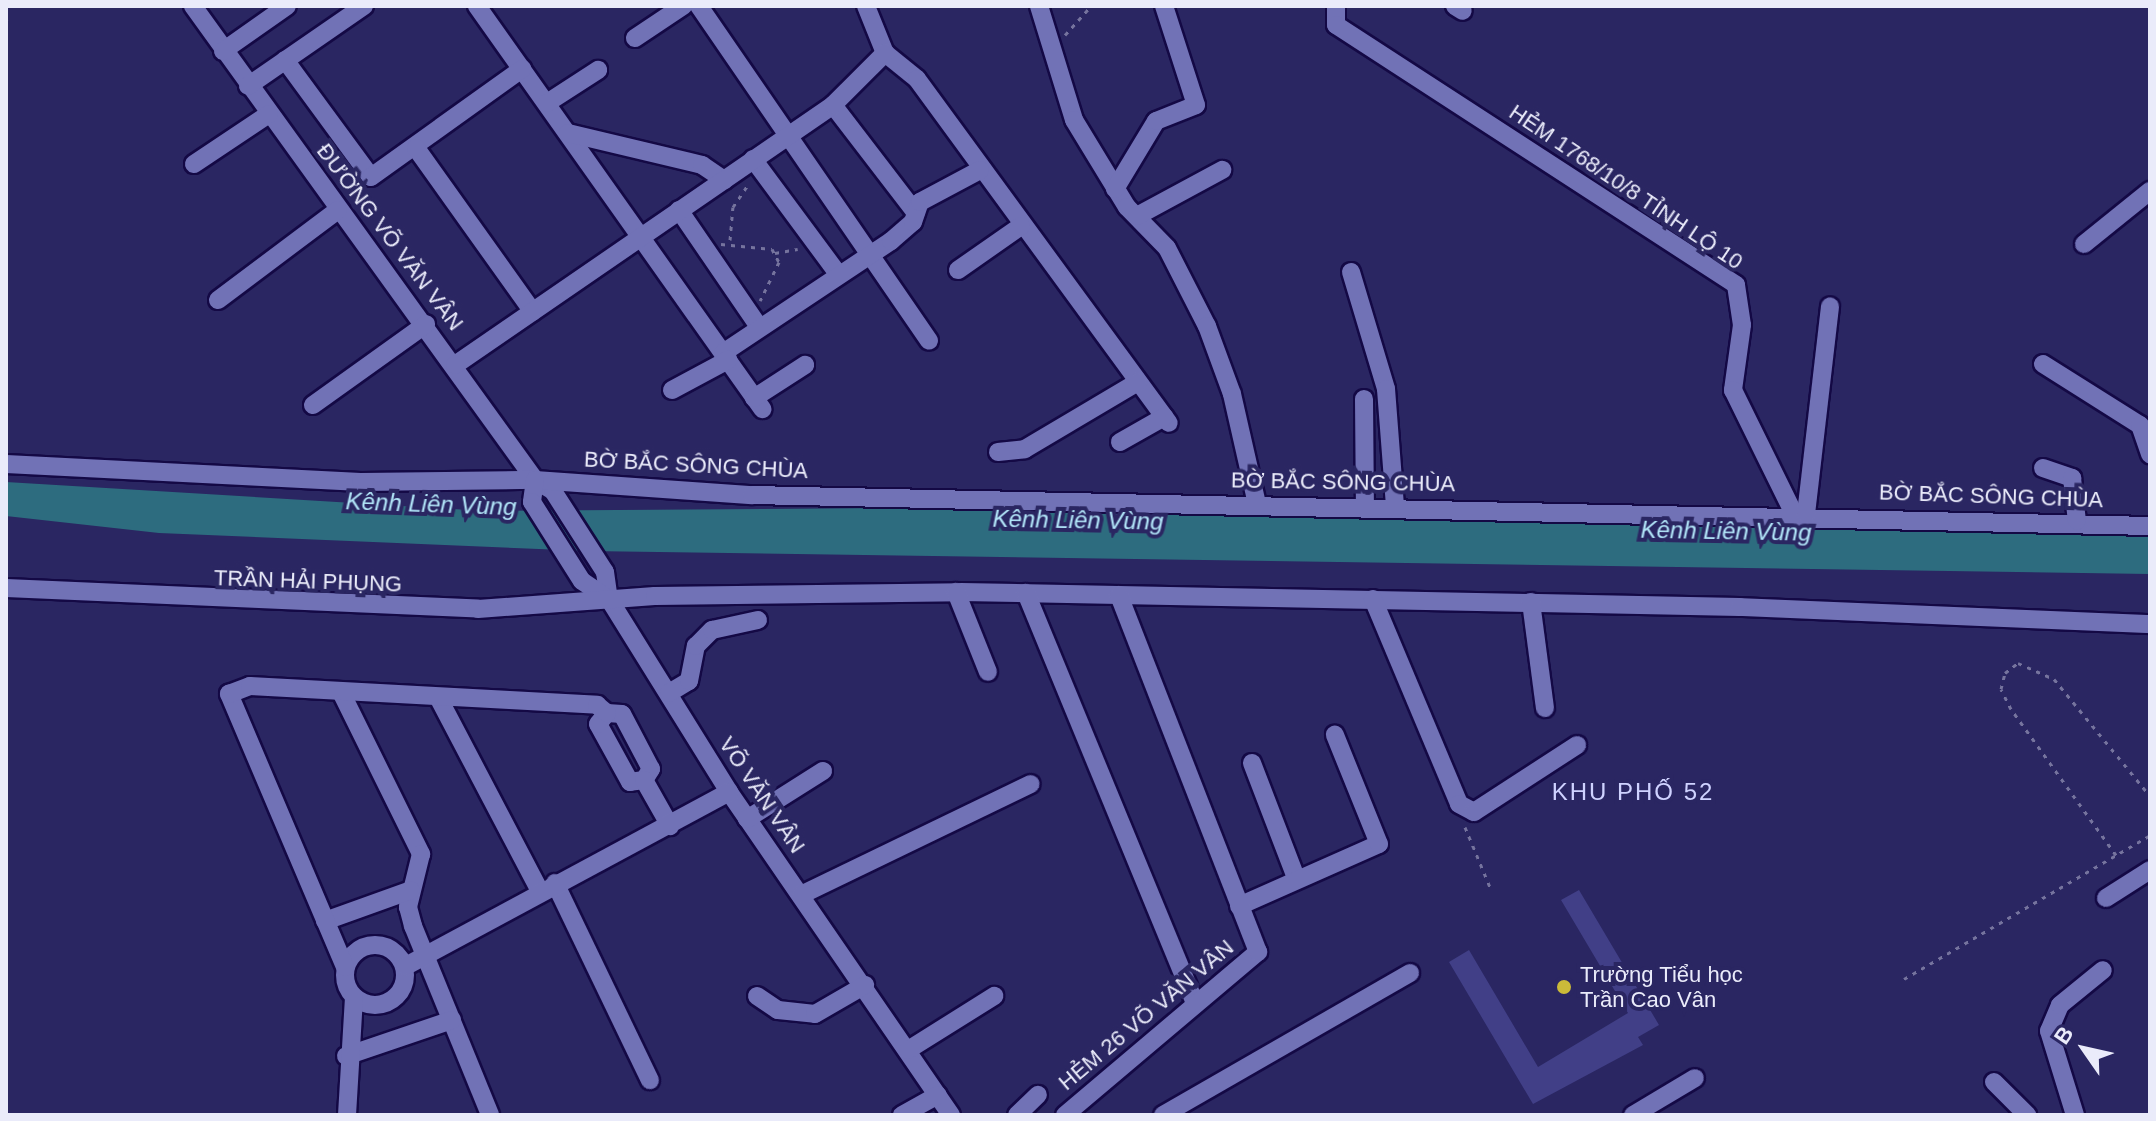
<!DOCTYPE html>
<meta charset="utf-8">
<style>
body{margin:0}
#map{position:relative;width:2156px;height:1121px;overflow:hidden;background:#2a2662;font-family:Helvetica,sans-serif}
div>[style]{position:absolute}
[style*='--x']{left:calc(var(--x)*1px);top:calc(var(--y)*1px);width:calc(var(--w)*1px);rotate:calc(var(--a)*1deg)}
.water>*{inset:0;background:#2d6c7f}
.building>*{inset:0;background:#413f87}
.path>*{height:3px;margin-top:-1.5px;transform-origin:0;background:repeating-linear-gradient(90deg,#76749e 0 4px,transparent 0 10px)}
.roads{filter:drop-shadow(2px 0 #140945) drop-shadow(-2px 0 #140945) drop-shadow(0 2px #140945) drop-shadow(0 -2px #140945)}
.minor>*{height:18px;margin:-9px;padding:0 9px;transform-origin:9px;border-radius:9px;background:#7172b6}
.minor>.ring{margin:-9px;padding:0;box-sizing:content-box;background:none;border:18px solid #7172b6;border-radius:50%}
.dots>*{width:22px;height:22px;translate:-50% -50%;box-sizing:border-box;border:4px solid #2a2662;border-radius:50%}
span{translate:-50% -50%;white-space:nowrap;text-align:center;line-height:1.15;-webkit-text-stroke:8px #2a2662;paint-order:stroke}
.street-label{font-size:22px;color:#eaebfa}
.poi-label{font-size:22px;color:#eaebfa}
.left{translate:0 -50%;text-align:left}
.water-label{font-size:24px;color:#b2e6f9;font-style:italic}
.neighbourhood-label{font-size:24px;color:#cfd2ff;letter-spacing:2px}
.frame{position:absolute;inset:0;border:8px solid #eaebfa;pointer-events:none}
.north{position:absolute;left:2044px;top:1009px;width:80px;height:80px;-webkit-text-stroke:6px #2a2662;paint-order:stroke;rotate:304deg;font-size:22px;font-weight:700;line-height:32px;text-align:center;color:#eaebfa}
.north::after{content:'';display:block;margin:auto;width:28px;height:36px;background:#eaebfa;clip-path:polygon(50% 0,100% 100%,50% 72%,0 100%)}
</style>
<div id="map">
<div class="water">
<div style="clip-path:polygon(6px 482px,486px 511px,1014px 507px,1507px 522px,1886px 521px,2150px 536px,2150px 574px,588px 551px,159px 533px,6px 516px)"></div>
</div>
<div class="building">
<div style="clip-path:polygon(1579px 890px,1659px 1025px,1638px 1037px,1643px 1045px,1533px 1104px,1449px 962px,1469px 950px,1538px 1067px,1628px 1013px,1561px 900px)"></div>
</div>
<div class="path">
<div style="--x:6;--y:19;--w:2;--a:63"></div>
<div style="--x:1065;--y:35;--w:39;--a:-48"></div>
<div style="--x:730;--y:240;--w:33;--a:-85"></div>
<div style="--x:733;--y:207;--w:27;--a:-56"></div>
<div style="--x:721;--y:244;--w:51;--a:5.6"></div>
<div style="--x:772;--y:249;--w:15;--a:62"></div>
<div style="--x:779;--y:262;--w:43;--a:116"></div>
<div style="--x:775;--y:253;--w:23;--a:-10"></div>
<div style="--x:1465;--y:827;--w:65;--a:67.4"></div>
<div style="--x:2116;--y:855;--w:180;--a:-125.7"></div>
<div style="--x:2011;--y:709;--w:22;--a:-117"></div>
<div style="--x:2001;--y:689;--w:16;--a:-76"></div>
<div style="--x:2005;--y:673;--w:16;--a:-38"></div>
<div style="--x:2018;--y:663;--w:39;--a:24"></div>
<div style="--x:2054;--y:679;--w:151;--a:50.6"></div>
<div style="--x:1904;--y:979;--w:285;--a:-30.3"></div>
</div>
<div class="roads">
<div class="minor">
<div style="--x:193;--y:6;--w:584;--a:54.19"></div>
<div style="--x:535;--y:480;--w:21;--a:31"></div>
<div style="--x:553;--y:491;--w:96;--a:57.3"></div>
<div style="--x:605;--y:572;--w:27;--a:82"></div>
<div style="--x:609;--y:599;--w:227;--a:58.1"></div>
<div style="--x:729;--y:792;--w:392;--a:55.5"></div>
<div style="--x:477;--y:6;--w:494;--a:54.7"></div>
<div style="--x:699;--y:6;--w:406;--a:55.5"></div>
<div style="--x:866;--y:6;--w:51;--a:68"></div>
<div style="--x:885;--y:53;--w:41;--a:39.1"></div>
<div style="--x:917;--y:79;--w:426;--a:53.8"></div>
<div style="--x:1039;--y:6;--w:119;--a:72.9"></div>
<div style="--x:1074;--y:120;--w:102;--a:58.7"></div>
<div style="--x:1127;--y:207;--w:57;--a:45.7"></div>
<div style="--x:1167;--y:248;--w:88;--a:62.9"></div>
<div style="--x:1207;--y:326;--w:72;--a:69.8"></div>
<div style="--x:1232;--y:394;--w:113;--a:77.2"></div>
<div style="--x:1336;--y:6;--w:19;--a:90"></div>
<div style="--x:1336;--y:25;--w:477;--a:33"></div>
<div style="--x:1736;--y:285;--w:40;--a:81.5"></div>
<div style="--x:1742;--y:325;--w:66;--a:97.9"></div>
<div style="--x:1733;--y:390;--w:138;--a:63.8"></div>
<div style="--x:1455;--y:6;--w:9;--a:32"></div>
<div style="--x:635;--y:38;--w:58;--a:-33.7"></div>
<div style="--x:223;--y:51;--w:78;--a:-35.1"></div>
<div style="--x:285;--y:60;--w:145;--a:53.7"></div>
<div style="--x:371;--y:177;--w:186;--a:-35.6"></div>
<div style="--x:248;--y:86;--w:141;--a:-34.6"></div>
<div style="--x:547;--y:103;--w:61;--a:-32.9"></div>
<div style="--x:833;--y:105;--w:136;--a:52.5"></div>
<div style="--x:568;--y:133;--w:138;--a:13.4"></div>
<div style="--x:702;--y:165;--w:27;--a:34"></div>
<div style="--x:416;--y:148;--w:201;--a:54.5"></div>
<div style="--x:753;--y:159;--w:143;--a:53.5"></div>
<div style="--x:194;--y:164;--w:90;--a:-33.7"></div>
<div style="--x:1115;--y:189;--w:79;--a:-58.9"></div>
<div style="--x:1156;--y:121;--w:43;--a:-21.8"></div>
<div style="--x:1196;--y:105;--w:104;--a:-107.9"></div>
<div style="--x:679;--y:210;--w:142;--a:55.6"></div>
<div style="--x:1137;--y:216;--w:97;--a:-28.4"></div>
<div style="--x:2084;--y:244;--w:85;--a:-38.8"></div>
<div style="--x:958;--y:270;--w:77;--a:-34.9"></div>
<div style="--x:1351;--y:272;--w:122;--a:73.3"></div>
<div style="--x:1386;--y:389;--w:117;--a:85.6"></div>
<div style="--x:218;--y:300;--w:150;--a:-36.9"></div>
<div style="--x:723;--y:353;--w:202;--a:-33.7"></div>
<div style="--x:891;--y:241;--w:29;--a:-41"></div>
<div style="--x:913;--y:222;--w:21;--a:-71"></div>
<div style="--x:920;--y:202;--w:68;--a:-28.1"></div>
<div style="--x:2043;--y:364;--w:115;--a:32.2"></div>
<div style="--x:2140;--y:425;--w:31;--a:71"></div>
<div style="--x:455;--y:365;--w:459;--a:-34.5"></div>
<div style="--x:833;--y:105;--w:74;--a:-45"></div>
<div style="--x:672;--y:390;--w:64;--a:-28.2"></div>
<div style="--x:754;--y:398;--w:61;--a:-32.9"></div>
<div style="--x:1364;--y:399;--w:107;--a:89.5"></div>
<div style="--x:313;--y:405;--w:139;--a:-35.6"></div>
<div style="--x:1120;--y:442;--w:51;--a:-29.6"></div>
<div style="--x:998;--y:452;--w:27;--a:-6"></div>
<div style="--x:1025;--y:449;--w:131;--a:-30.7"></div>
<div style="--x:6;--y:464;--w:355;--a:2.9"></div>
<div style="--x:361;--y:482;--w:174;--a:-0.7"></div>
<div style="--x:535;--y:480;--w:218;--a:4"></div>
<div style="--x:752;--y:495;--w:1398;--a:1.27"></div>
<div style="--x:2043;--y:468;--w:31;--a:19"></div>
<div style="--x:2072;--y:478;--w:43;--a:83.4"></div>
<div style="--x:535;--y:480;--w:22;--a:98"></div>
<div style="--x:532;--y:502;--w:93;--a:57.7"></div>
<div style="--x:582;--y:581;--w:32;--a:34"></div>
<div style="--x:1806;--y:514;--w:209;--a:-83.4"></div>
<div style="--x:6;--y:588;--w:472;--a:2.5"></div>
<div style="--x:478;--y:609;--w:177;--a:-4.2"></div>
<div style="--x:655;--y:596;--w:306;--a:-0.7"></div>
<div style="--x:961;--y:592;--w:779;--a:1.1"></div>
<div style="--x:1740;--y:607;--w:410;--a:2.4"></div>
<div style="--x:956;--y:592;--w:86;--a:68.2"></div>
<div style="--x:1026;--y:593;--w:444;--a:67.6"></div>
<div style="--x:1373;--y:599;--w:222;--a:67.2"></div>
<div style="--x:1459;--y:804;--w:17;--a:28"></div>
<div style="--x:1474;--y:812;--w:123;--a:-33"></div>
<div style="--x:1531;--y:602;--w:107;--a:82.5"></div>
<div style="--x:341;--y:692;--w:181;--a:63.7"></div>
<div style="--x:421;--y:854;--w:55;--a:103.8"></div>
<div style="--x:408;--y:907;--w:20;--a:75"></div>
<div style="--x:413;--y:926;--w:204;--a:67.8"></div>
<div style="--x:669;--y:693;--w:23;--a:-31"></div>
<div style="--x:689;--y:681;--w:36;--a:-79"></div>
<div style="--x:696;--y:646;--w:23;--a:-45"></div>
<div style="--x:712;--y:630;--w:47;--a:-12.3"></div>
<div style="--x:438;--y:697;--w:219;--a:62.3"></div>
<div style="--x:607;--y:713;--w:15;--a:4"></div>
<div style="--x:622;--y:714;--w:62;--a:62.2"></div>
<div style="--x:651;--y:769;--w:13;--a:122"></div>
<div style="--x:644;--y:780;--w:14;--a:172"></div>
<div style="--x:630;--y:782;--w:66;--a:-118.9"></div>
<div style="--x:598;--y:724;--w:14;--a:-51"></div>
<div style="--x:1252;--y:763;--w:125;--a:69"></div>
<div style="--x:644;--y:780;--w:53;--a:60.5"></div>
<div style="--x:747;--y:819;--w:90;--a:-32.3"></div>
<div style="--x:555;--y:883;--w:219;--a:64.3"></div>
<div style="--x:801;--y:895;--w:255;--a:-25.8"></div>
<div style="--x:2106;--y:898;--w:52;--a:-32.5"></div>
<div style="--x:1239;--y:906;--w:153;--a:-23.9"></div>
<div style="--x:1379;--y:844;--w:118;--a:-112"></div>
<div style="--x:325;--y:921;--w:91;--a:-19.8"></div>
<div class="ring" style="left:345px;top:945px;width:42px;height:42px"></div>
<div style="--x:406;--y:966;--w:367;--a:-28.3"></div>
<div style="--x:345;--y:967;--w:297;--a:-113"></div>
<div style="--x:229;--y:694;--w:22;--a:-21"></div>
<div style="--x:250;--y:686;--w:348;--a:3.1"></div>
<div style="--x:597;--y:705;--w:13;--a:39"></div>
<div style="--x:757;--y:996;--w:25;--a:34"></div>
<div style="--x:778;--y:1010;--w:37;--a:6"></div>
<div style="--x:815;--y:1014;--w:58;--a:-30.1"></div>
<div style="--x:908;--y:1050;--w:102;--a:-32.1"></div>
<div style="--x:346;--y:1056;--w:112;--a:-18.8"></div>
<div style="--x:1994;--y:1082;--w:47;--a:45"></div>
<div style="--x:347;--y:1115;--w:118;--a:-86.6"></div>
<div style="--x:902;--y:1115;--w:41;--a:-29.1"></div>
<div style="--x:1017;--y:1115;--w:29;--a:-44"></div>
<div style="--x:1065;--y:1115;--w:253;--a:-40.2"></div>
<div style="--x:1258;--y:952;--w:383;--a:-111.3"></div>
<div style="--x:1163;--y:1115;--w:285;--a:-29.9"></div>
<div style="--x:1633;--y:1115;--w:72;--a:-30.8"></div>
<div style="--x:2075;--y:1115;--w:88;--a:-107.2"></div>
<div style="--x:2049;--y:1031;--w:28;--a:-67"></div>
<div style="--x:2060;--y:1005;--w:55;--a:-39.1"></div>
</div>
</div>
<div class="dots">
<div style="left:1564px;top:987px;background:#cbba39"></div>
</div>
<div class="street-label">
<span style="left:1626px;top:187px;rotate:34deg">HẺM 1768/10/8 TỈNH LỘ 10</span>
<span style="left:390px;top:237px;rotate:53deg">ĐƯỜNG VÕ VĂN VÂN</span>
<span style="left:696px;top:465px;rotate:3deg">BỜ BẮC SÔNG CHÙA</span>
<span style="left:1343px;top:482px;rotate:1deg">BỜ BẮC SÔNG CHÙA</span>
<span style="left:1991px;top:496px;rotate:2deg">BỜ BẮC SÔNG CHÙA</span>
<span style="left:308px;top:581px;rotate:2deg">TRẦN HẢI PHỤNG</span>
<span style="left:762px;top:795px;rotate:56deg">VÕ VĂN VÂN</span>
<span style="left:1146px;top:1015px;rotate:-40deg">HẺM 26 VÕ VĂN VÂN</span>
</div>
<div class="poi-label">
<span class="left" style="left:1580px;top:987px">Trường Tiểu học<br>Trần Cao Vân</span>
</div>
<div class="water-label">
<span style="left:431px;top:504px;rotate:2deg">Kênh Liên Vùng</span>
<span style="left:1078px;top:520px;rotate:1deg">Kênh Liên Vùng</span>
<span style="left:1726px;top:531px;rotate:1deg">Kênh Liên Vùng</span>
</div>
<div class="neighbourhood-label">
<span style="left:1633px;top:792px">KHU PHỐ 52</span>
</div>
<div class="frame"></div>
<div class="north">B</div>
</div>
